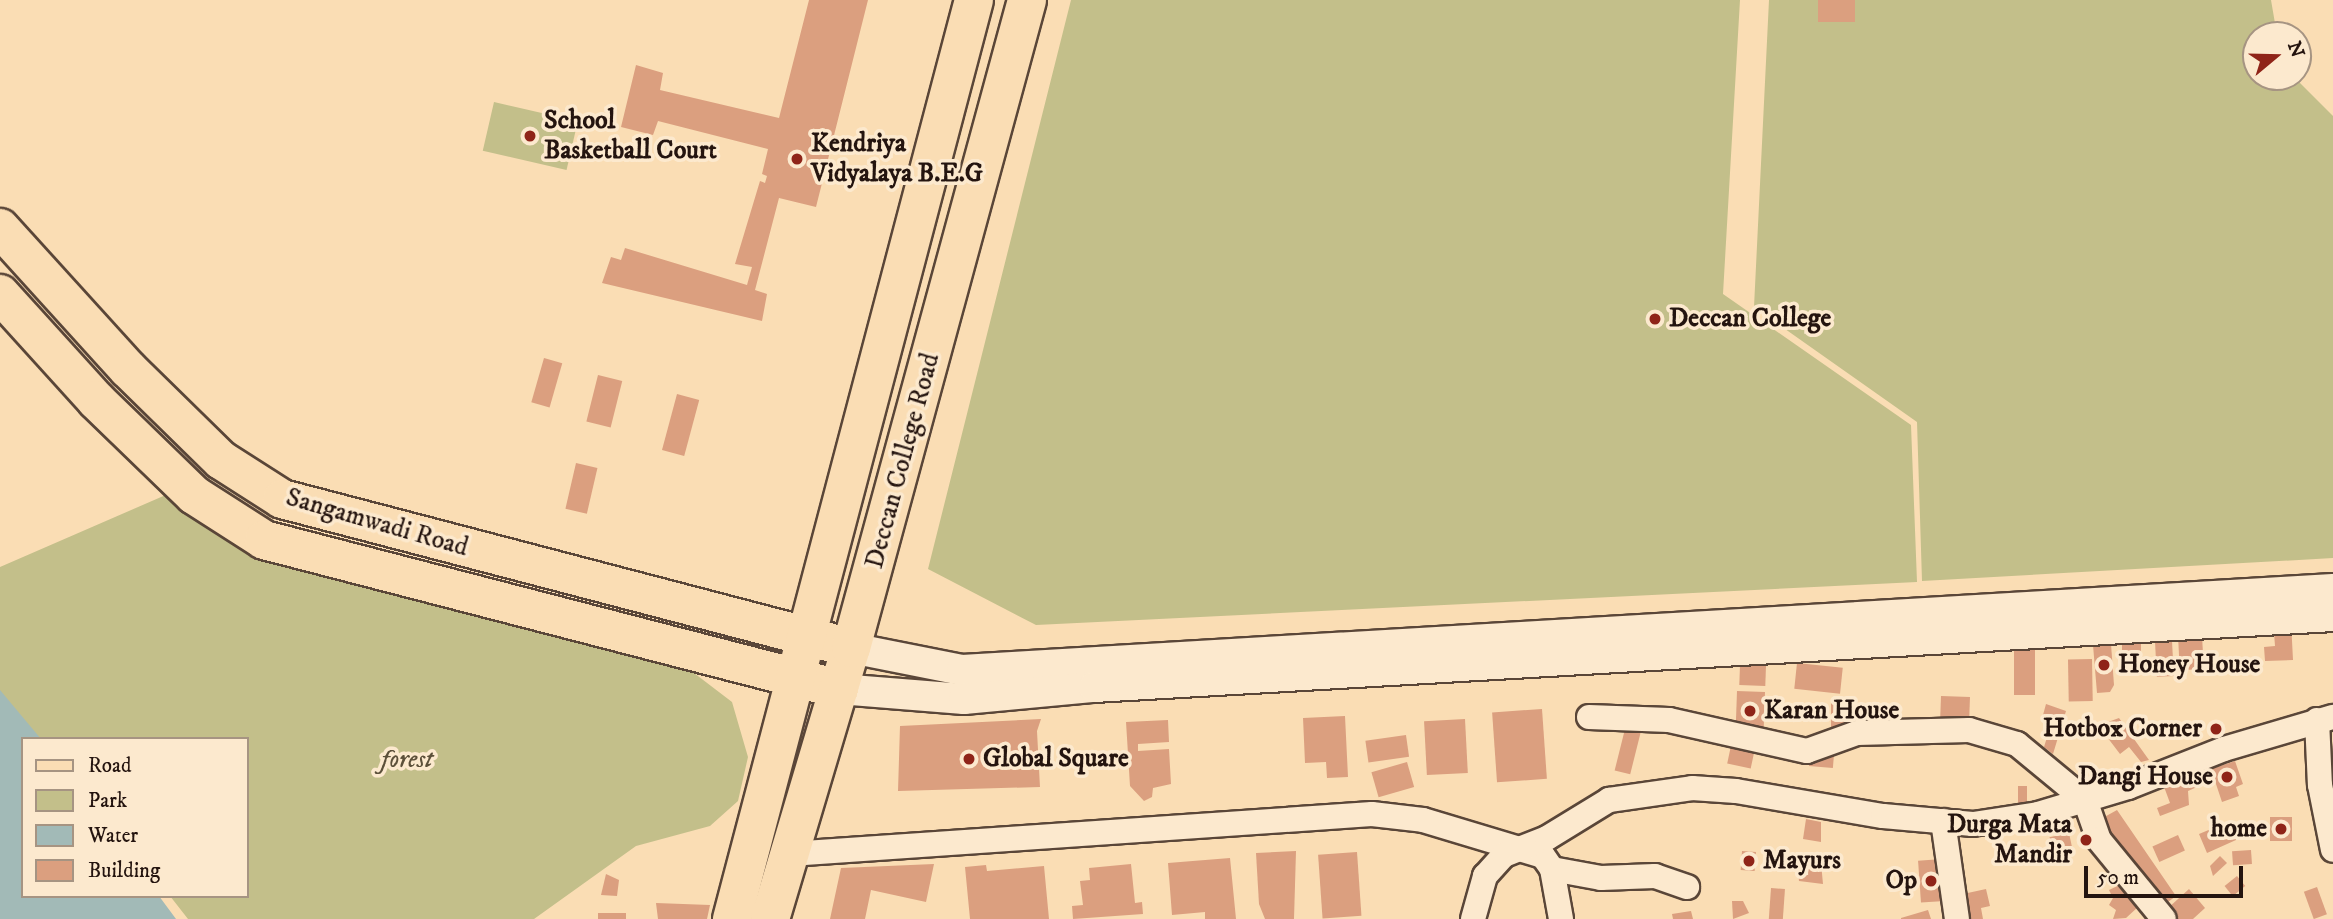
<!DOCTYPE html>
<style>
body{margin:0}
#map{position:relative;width:2333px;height:919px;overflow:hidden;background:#faddb4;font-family:"IM FELL DW Pica",serif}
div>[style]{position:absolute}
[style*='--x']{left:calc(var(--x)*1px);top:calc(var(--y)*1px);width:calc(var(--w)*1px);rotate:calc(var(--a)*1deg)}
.green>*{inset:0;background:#c3bf8a;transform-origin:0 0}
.water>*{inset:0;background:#a2bab7}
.building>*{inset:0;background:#db9f7f;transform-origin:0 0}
.roads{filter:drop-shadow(2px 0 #5a4638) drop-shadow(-2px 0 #5a4638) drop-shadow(0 2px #5a4638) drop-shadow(0 -2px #5a4638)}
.minor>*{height:24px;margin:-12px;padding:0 12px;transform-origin:12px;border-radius:12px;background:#fce9ce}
.tertiary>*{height:30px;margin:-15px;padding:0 15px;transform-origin:15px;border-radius:15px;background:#fce9ce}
.primary>*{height:38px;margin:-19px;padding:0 19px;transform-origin:19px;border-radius:19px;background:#faddb4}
.dots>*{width:19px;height:19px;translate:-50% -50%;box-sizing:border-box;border:4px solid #fce9ce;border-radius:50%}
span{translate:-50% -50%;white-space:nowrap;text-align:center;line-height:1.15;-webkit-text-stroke:7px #fce9ce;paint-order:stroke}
.poi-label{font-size:26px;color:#24140f;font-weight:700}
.left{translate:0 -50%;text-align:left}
.right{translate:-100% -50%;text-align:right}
.street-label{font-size:26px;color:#24140f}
.park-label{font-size:26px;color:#5c503a;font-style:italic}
.legend{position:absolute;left:21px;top:737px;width:228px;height:161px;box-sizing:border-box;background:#fce9ce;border:2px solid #a69482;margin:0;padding:9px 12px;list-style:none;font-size:21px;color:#24140f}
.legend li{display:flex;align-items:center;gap:14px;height:35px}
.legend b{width:35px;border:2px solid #a69482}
.north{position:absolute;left:2242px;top:21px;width:70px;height:70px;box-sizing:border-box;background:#fce9ce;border:2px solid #a69482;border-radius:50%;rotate:71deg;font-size:19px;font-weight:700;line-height:28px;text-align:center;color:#24140f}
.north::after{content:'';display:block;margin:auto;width:24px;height:32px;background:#8f2418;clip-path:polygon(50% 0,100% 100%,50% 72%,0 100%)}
.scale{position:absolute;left:2084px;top:866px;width:159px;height:32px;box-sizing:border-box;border:4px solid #24140f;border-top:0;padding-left:9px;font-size:21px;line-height:24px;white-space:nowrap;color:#24140f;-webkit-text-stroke:5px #fce9ce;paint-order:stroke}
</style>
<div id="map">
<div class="green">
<div style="clip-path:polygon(1071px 0,1740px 0,1723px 294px,1911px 425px,1917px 582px,1036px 625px,928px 569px)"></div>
<div style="clip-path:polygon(1769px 0,2271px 0,2277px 35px,2256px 35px,2256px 77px,2294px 77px,2333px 116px,2333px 558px,1922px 581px,1917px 422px,1754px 307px)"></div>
<div style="left:494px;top:102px;width:86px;height:50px;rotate:13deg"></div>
<div style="clip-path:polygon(168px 494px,259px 554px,694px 673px,732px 702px,748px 757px,738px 801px,710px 826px,636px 846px,534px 919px,188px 919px,170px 896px,247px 896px,247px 739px,39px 739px,0 692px,0 567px)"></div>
</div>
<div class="water">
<div style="clip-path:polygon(0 690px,41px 739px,23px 739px,23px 896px,159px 896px,176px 919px,0 919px)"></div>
</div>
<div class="building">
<div style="clip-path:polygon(809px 0,868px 0,816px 207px,779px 198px,755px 290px,767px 294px,762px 321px,602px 283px,611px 257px,621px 260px,625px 248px,747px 285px,752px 267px,735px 264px,760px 181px,765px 183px,767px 176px,762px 174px,768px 149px,658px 121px,653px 135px,621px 127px,636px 65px,663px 73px,660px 90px,779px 118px)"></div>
<div style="left:1818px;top:0;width:37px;height:22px"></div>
<div style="left:544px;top:358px;width:19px;height:46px;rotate:16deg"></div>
<div style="left:598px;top:375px;width:25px;height:48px;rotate:14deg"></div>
<div style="left:677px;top:394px;width:23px;height:58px;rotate:15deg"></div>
<div style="left:576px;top:463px;width:22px;height:47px;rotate:13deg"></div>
<div style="clip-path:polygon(2291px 621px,2293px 660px,2265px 661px,2264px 647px,2275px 646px,2274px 633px)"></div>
<div style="left:2202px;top:635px;width:34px;height:24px;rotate:87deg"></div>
<div style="left:2172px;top:641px;width:35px;height:17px;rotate:87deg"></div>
<div style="left:2122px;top:643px;width:19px;height:27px"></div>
<div style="clip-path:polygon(2111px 644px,2114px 685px,2110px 692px,2097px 693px,2093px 645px)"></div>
<div style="left:2014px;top:647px;width:21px;height:48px"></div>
<div style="left:2092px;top:659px;width:42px;height:24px;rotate:89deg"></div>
<div style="left:1797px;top:663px;width:46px;height:26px;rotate:6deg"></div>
<div style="left:1740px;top:665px;width:26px;height:20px;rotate:2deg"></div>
<div style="left:1737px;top:691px;width:28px;height:38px;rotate:2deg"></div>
<div style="left:1941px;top:696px;width:29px;height:31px;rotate:2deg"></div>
<div style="left:1831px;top:702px;width:24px;height:26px"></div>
<div style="clip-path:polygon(2046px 704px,2066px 711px,2053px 754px,2044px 747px,2053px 718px,2043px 715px)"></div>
<div style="left:1542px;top:709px;width:70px;height:50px;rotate:86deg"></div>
<div style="clip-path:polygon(1345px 716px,1348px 777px,1327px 778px,1326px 762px,1305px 763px,1303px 718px)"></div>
<div style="clip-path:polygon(2119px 718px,2149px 760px,2141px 762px,2129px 747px,2120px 754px,2104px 733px,2112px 727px,2108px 722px)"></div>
<div style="clip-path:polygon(1041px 719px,1037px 731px,1040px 787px,898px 791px,900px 726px)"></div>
<div style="left:1465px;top:719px;width:54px;height:41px;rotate:87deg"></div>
<div style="clip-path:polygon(1168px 720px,1169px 742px,1138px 744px,1138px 751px,1169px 749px,1171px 784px,1153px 788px,1152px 797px,1144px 801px,1130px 786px,1126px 722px)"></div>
<div style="left:1627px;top:721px;width:16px;height:51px;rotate:14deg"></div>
<div style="left:1406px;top:735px;width:22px;height:41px;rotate:82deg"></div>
<div style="left:1732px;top:741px;width:24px;height:23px;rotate:12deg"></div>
<div style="left:1810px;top:754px;width:24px;height:12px;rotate:5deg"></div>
<div style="clip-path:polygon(2235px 761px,2243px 784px,2236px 787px,2239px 796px,2222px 802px,2211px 769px)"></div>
<div style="left:1407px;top:762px;width:26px;height:37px;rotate:74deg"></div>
<div style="clip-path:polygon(2192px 773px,2197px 787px,2188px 791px,2189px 805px,2160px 816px,2157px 808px,2170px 803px,2163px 784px)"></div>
<div style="left:2018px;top:786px;width:9px;height:20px"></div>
<div style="clip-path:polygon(2117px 810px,2176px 896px,2164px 905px,2121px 845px,2114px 849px,2099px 820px)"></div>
<div style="left:2270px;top:817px;width:22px;height:24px"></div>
<div style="clip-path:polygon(1806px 819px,1821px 822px,1821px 842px,1803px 839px)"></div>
<div style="clip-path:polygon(2211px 829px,2215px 837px,2232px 829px,2236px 840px,2207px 853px,2199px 834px)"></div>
<div style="left:2069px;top:833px;width:19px;height:20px;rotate:78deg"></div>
<div style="left:2178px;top:835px;width:17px;height:28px;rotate:66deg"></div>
<div style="left:2251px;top:850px;width:14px;height:19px;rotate:86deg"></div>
<div style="clip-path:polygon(1296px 851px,1294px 919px,1265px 919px,1259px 904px,1256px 853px)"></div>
<div style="left:1742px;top:851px;width:14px;height:19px;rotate:4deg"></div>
<div style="left:1357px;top:852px;width:64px;height:39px;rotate:86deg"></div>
<div style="clip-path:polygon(2220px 856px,2227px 863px,2213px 876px,2210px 866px)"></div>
<div style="clip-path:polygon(1230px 858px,1236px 919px,1205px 919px,1205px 912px,1172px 915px,1168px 863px)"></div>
<div style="left:1942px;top:859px;width:42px;height:24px;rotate:86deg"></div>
<div style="clip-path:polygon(1797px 862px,1821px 863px,1823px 884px,1799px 881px)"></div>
<div style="clip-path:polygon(934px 864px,926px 902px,871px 890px,865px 919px,830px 919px,841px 868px)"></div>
<div style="clip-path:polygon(1131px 864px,1135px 903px,1142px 902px,1143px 914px,1073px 919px,1072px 906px,1083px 905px,1080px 881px,1090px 880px,1089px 868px)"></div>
<div style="clip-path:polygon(986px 865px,987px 871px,1044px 866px,1049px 919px,970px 919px,965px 867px)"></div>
<div style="clip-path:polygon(606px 874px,619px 880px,617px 896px,601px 895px)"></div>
<div style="left:2237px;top:876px;width:13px;height:16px;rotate:51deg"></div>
<div style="clip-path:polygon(2126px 882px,2138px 907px,2126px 918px,2113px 919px,2116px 910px,2109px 905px,2113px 898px,2109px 890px)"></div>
<div style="left:2317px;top:887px;width:29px;height:14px;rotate:70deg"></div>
<div style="left:1771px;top:888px;width:14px;height:31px;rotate:4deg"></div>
<div style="clip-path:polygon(1986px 889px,1990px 906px,1981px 908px,1983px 919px,1969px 919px,1963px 894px)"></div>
<div style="clip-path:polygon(2189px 889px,2205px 908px,2193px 919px,2176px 919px,2167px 909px)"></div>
<div style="clip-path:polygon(1732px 901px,1743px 901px,1749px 913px,1733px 919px)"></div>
<div style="clip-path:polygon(656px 903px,710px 905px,707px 919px,658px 919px)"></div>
<div style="clip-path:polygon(1928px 910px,1931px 919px,1901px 919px,1901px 918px)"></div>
<div style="clip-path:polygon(1691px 911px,1693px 919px,1673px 919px,1672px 914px)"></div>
<div style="left:598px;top:913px;width:28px;height:7px"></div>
</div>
<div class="roads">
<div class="minor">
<div style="--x:1589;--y:717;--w:80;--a:2.1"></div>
<div style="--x:1669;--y:720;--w:141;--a:12.7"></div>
<div style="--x:1807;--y:751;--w:53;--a:-19.8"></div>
<div style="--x:1857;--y:733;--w:112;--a:-1.5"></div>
<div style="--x:1969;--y:730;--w:50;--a:16.3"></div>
<div style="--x:2017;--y:744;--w:88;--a:39.5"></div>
<div style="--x:2085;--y:800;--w:42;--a:70.7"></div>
<div style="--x:2099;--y:840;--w:102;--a:50.6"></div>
<div style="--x:2317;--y:720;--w:65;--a:87.4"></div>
<div style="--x:2320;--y:785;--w:66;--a:78.7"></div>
<div style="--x:1943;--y:821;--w:99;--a:81.9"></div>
<div style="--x:790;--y:854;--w:583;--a:-3.93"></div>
<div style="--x:1372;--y:814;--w:51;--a:6.7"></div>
<div style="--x:1423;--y:820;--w:125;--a:16.7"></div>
<div style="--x:1543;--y:856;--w:16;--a:55"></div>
<div style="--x:1552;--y:869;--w:51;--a:79.8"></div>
<div style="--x:1552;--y:869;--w:50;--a:10.4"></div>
<div style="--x:1601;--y:878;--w:54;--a:-2.1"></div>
<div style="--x:1655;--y:876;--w:34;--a:19"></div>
<div style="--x:1473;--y:919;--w:45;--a:-74.4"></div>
<div style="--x:1485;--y:876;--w:28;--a:-48"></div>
<div style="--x:1504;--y:855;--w:46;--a:-21.6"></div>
<div style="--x:1547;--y:838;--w:73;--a:-31.5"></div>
<div style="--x:1609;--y:800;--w:84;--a:-8.2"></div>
<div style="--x:1692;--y:788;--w:44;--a:3.9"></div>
<div style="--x:1736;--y:791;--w:149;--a:9.7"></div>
<div style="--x:1883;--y:816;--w:90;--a:5.1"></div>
<div style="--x:1973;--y:824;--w:66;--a:-8.7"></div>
<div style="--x:2038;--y:814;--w:94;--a:-16.7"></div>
<div style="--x:2128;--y:787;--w:103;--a:-21.6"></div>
<div style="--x:2224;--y:749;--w:114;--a:-16.4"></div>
</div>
<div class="tertiary">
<div style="--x:851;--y:648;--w:113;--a:11.2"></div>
<div style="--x:962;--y:670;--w:1373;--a:-3.38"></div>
<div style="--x:839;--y:689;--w:125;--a:4.6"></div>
<div style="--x:964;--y:699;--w:131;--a:-5.3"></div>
<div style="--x:1094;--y:687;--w:1241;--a:-3.28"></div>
</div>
<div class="primary">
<div style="--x:0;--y:228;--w:190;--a:47.8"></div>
<div style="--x:128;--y:369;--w:130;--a:44.4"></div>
<div style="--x:221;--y:460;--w:72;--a:32.6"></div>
<div style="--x:282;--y:499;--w:588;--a:14.67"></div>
<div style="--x:0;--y:294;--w:143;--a:47.8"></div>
<div style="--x:96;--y:400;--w:136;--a:44.1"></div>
<div style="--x:194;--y:495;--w:83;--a:32.7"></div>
<div style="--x:264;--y:540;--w:594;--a:14.53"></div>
<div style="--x:732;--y:919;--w:950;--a:-75.25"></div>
<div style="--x:770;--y:919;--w:283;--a:-73.4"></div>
<div style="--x:851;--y:648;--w:671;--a:-74.8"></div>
</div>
</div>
<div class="dots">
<div style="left:530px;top:136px;background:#8f2418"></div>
<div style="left:797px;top:159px;background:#8f2418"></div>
<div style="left:1655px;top:319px;background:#8f2418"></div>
<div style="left:2104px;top:665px;background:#8f2418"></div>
<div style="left:1750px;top:711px;background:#8f2418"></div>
<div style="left:2216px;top:729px;background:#8f2418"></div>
<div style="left:969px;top:759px;background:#8f2418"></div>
<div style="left:2227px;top:777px;background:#8f2418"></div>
<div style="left:2281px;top:829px;background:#8f2418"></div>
<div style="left:2086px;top:840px;background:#8f2418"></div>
<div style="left:1749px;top:861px;background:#8f2418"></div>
<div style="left:1931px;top:881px;background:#8f2418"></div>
</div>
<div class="poi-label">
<span class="left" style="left:544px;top:136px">School<br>Basketball Court</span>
<span class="left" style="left:811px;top:159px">Kendriya<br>Vidyalaya B.E.G</span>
<span class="left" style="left:1669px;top:319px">Deccan College</span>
<span class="left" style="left:2118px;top:665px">Honey House</span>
<span class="left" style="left:1764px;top:711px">Karan House</span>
<span class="right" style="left:2202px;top:729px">Hotbox Corner</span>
<span class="left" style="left:983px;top:759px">Global Square</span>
<span class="right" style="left:2213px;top:777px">Dangi House</span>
<span class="right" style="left:2072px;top:840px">Durga Mata<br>Mandir</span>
<span class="right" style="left:2267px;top:829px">home</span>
<span class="left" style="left:1763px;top:861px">Mayurs</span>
<span class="right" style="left:1917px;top:881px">Op</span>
</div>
<div class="street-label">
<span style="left:903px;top:461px;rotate:-75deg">Deccan College Road</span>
<span style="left:377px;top:523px;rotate:16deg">Sangamwadi Road</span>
</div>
<div class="park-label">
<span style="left:407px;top:760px">forest</span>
</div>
<ul class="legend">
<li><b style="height:9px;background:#faddb4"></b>Road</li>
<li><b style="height:19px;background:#c3bf8a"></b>Park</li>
<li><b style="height:19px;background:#a2bab7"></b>Water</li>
<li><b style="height:19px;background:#db9f7f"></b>Building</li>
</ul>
<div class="north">N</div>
<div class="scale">50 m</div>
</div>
